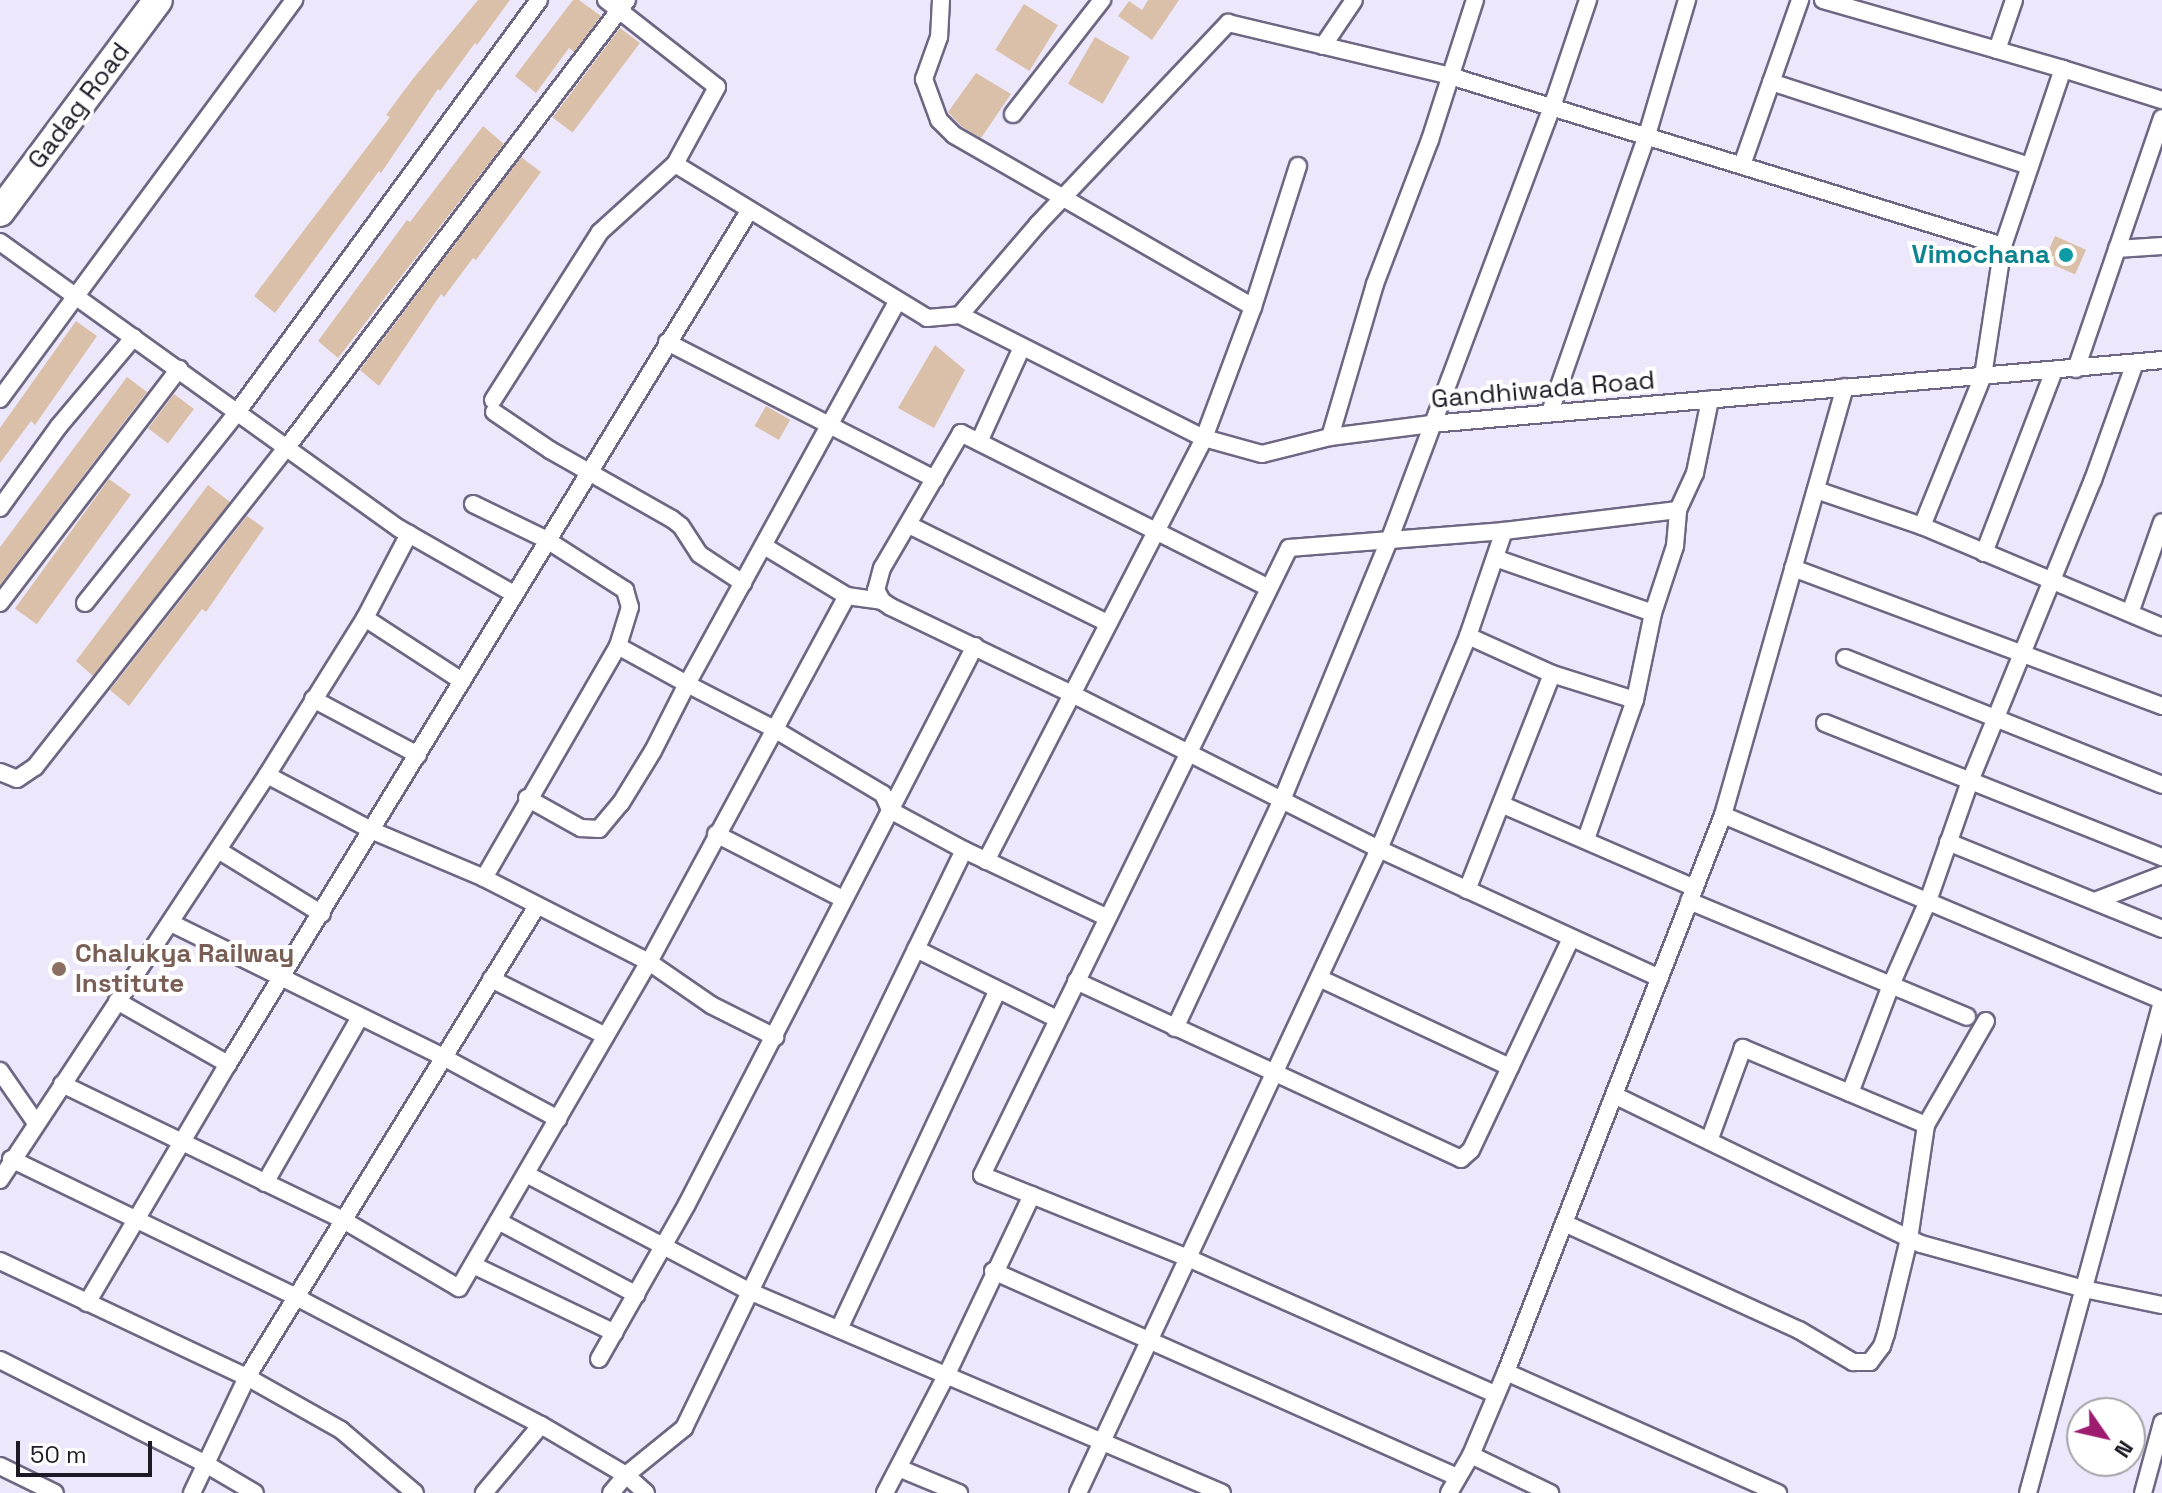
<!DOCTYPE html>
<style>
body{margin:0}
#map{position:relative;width:2162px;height:1493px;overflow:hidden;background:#ece7fa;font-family:"Space Grotesk",sans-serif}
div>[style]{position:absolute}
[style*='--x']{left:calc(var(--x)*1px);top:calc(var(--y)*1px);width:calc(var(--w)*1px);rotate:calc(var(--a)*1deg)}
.building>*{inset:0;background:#dbc0a9;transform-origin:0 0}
.roads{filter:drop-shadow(2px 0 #6e6783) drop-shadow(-2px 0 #6e6783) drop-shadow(0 2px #6e6783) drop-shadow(0 -2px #6e6783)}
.street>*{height:16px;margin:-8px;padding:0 8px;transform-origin:8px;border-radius:8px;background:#fff}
.highway>*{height:28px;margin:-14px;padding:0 14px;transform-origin:14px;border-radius:14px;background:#fff}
.dots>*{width:22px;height:22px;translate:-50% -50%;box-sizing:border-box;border:4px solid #fff;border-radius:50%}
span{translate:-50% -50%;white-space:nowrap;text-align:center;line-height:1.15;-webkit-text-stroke:8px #fff;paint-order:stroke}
.street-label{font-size:26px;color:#1d1a26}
.culture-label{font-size:26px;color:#0d838f;font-weight:700}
.right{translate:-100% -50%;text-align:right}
.education-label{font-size:26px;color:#785e54;font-weight:700}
.left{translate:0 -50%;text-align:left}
.north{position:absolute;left:2066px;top:1397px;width:80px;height:80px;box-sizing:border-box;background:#fff;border:2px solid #a5a3a8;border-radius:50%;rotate:124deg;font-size:22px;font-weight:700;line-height:32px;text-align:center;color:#1d1a26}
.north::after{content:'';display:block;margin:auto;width:28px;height:36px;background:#9d1c70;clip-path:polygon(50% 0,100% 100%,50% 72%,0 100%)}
.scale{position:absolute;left:16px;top:1441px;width:136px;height:36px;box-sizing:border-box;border:4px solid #1d1a26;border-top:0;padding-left:10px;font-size:24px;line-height:28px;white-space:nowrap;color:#1d1a26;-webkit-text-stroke:6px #fff;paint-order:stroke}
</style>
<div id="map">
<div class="building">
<div style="clip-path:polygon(478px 0,510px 0,477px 45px,475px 43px,440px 91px,438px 89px,381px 173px,379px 171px,275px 313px,254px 296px,390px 117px,386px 115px,412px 80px)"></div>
<div style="clip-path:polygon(573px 0,579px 0,601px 16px,574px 52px,569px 48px,536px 93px,515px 76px)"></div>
<div style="clip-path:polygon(1148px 0,1179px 0,1152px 40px,1118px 16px,1129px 1px,1142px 10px)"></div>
<div style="left:1024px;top:4px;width:40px;height:54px;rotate:32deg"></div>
<div style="left:620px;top:28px;width:25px;height:112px;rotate:37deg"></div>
<div style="left:1095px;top:37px;width:40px;height:54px;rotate:30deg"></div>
<div style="clip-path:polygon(976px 73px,1011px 94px,981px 138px,961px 126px,948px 112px)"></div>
<div style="clip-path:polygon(483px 126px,504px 144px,338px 358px,318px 341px,407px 220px,410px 222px)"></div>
<div style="clip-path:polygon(521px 157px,541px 172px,476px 260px,473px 258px,444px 297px,441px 294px,379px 386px,360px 370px)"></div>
<div style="left:2055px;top:236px;width:34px;height:27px;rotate:24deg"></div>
<div style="clip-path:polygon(76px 321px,97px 336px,35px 425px,31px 421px,0 463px,0 428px)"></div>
<div style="clip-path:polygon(935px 345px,965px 370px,934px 428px,898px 408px)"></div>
<div style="clip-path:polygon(127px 377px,147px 392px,0 585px,0 547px)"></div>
<div style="left:174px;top:394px;width:25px;height:43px;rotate:37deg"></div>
<div style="left:766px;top:406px;width:28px;height:23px;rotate:30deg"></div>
<div style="left:109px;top:479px;width:27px;height:160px;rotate:36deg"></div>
<div style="clip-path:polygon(208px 485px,230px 502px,93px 676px,76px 661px)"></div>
<div style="clip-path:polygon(247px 516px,264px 528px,206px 612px,202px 609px,129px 706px,110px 690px)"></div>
</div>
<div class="roads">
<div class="street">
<div style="--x:606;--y:0;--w:141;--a:38.1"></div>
<div style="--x:717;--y:87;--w:88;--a:118.6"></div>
<div style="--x:675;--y:164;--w:295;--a:31.4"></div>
<div style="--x:927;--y:318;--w:33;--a:-5"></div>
<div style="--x:960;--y:315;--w:120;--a:-49.4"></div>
<div style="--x:1038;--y:224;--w:277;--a:-46.6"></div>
<div style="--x:1228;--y:23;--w:228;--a:13.4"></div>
<div style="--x:1450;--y:76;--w:579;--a:17.09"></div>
<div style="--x:941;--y:0;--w:37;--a:93"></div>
<div style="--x:939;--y:37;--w:45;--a:109.7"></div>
<div style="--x:924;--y:79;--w:44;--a:69.9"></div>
<div style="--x:939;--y:120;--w:21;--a:45"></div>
<div style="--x:954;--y:135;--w:345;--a:29.9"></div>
<div style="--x:1823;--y:0;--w:181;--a:16"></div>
<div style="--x:1323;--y:46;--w:55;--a:-56"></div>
<div style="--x:2063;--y:69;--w:104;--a:17.4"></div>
<div style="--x:1771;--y:82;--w:272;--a:18"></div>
<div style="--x:1013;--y:114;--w:145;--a:-52"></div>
<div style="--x:1742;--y:165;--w:175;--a:-70.6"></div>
<div style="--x:0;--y:242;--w:492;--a:35.7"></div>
<div style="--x:400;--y:529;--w:131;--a:29.7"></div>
<div style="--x:2117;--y:249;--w:45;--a:-3.8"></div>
<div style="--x:960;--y:315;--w:273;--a:26.8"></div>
<div style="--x:1204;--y:438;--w:60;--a:15.4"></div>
<div style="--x:1262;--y:454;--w:70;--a:-14"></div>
<div style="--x:1330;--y:437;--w:102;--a:-7.3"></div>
<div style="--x:1431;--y:424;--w:734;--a:-5"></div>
<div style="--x:667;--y:342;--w:301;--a:27.1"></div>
<div style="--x:2076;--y:369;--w:265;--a:-71.1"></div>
<div style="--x:0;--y:399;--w:496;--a:-53.6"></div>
<div style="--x:493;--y:400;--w:199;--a:-57.5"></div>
<div style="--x:600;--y:232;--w:101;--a:-42.2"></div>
<div style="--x:494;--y:412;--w:68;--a:34.2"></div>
<div style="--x:550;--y:450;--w:140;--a:29.5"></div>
<div style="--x:672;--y:519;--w:11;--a:38"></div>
<div style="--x:681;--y:526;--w:33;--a:57"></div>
<div style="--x:699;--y:554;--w:53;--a:33.4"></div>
<div style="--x:1550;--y:412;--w:293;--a:-70.7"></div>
<div style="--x:1647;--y:135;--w:141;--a:-73.5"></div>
<div style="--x:1330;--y:437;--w:159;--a:-73.6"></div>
<div style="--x:1375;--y:284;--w:154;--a:-69.1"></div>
<div style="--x:1430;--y:140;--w:147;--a:-72.2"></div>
<div style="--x:979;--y:442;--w:104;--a:-65.6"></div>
<div style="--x:1816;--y:490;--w:112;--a:18.8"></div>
<div style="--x:1922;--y:526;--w:260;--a:22.8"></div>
<div style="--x:473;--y:504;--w:82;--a:25.9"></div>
<div style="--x:547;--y:540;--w:93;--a:32.7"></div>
<div style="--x:625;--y:590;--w:18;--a:74"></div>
<div style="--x:630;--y:607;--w:41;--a:107.1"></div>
<div style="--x:0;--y:508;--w:101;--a:-54.3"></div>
<div style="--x:59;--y:426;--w:116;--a:-49.9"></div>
<div style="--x:909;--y:525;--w:221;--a:26.3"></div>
<div style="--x:1922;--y:526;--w:162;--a:-67.9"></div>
<div style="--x:1983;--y:376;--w:132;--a:-81.3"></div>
<div style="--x:2003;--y:246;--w:187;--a:-71.3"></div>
<div style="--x:2063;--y:69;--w:69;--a:-163.9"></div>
<div style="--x:1997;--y:50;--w:53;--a:-71.2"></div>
<div style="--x:764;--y:546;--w:97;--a:31.1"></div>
<div style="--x:847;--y:596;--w:35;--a:8"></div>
<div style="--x:1984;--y:553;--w:195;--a:-69"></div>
<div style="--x:1495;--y:558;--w:167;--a:19.2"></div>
<div style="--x:1793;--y:568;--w:394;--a:20.5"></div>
<div style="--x:1269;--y:588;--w:345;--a:-153.3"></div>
<div style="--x:961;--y:433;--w:156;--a:120.3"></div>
<div style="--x:882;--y:568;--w:23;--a:105"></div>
<div style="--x:876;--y:590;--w:13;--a:61"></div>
<div style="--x:882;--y:601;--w:11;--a:34"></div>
<div style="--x:891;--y:607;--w:199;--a:25.7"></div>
<div style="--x:1070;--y:693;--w:346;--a:26.8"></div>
<div style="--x:1379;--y:849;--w:309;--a:24.7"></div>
<div style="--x:0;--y:603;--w:295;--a:-52.6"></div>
<div style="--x:85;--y:603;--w:246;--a:-51.4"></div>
<div style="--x:238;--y:411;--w:509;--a:-53.78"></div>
<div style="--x:2130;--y:613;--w:96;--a:-70.6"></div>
<div style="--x:365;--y:618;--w:116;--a:33"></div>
<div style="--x:1468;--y:636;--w:92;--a:24.3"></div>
<div style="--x:1552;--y:674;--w:87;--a:17.4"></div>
<div style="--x:1845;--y:658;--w:341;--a:21.8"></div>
<div style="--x:313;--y:699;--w:119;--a:28.1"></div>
<div style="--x:1825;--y:723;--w:363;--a:21.7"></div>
<div style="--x:0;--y:772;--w:18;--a:22"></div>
<div style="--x:17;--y:779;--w:22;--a:-34"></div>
<div style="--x:35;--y:767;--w:409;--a:-51.8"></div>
<div style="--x:288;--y:446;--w:560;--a:-52.76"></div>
<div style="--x:267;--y:775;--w:120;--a:27.8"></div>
<div style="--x:373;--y:831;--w:121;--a:22.9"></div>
<div style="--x:484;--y:878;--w:185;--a:27"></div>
<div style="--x:649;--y:962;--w:75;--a:34.7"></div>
<div style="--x:711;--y:1005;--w:72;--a:26.6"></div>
<div style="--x:527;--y:798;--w:62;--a:29.1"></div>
<div style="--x:581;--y:828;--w:18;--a:3"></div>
<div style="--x:599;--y:829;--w:34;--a:-50"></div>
<div style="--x:621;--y:803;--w:61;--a:-58.4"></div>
<div style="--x:653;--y:751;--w:75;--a:-63.1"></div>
<div style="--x:687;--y:684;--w:98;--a:27.3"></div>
<div style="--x:774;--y:729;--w:127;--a:30.8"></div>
<div style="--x:883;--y:794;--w:17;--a:66"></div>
<div style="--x:890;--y:810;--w:84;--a:28.4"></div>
<div style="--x:964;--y:850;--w:157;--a:25.3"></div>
<div style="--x:1503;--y:805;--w:209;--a:23.4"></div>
<div style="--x:1723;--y:815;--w:476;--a:22.9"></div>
<div style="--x:716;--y:834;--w:143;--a:27.1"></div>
<div style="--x:1586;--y:839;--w:147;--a:-70.6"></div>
<div style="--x:1635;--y:700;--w:89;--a:-78.3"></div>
<div style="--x:1653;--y:613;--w:71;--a:-71.8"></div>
<div style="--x:1675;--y:546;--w:36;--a:-85"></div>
<div style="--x:1678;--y:510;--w:41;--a:-65.3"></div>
<div style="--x:1695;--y:473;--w:75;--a:-78.4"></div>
<div style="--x:1948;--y:842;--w:231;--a:22.1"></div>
<div style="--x:218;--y:850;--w:122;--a:31.6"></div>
<div style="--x:986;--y:861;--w:476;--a:-62.7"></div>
<div style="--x:1204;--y:438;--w:140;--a:-69.5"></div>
<div style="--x:1253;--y:307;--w:148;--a:-72.3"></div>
<div style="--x:484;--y:878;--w:268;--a:-60"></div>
<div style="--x:618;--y:646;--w:79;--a:28.8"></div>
<div style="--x:687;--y:684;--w:436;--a:-61.2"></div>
<div style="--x:1467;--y:890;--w:232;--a:-68.5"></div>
<div style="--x:1689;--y:901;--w:301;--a:22.6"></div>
<div style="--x:2095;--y:901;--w:72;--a:-21.2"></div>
<div style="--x:171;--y:923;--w:303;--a:26.2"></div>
<div style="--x:443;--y:1057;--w:131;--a:28.3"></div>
<div style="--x:916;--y:949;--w:157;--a:26.4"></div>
<div style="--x:1319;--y:978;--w:211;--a:25"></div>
<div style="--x:491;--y:979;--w:128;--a:26.4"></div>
<div style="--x:1076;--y:981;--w:424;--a:24.8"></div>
<div style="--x:1461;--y:1159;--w:13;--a:-42"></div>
<div style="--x:1471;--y:1150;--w:234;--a:-64.7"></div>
<div style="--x:117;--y:1001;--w:128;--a:29.6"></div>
<div style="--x:1175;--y:1028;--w:252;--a:-64.9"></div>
<div style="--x:1282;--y:800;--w:283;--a:-67.6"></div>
<div style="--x:1390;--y:538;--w:460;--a:-69.4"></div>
<div style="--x:1552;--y:107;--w:113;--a:-71.4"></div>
<div style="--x:0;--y:1071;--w:63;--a:55.3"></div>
<div style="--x:62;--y:1084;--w:312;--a:25.8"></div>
<div style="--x:343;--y:1220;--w:134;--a:30.4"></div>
<div style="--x:459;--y:1288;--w:377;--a:-59.8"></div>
<div style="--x:649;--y:962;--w:416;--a:-61.6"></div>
<div style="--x:1850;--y:1093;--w:116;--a:-69.2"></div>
<div style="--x:1891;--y:985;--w:92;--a:-66.2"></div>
<div style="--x:1928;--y:901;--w:127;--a:-70.7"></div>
<div style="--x:1970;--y:781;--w:325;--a:-67.8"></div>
<div style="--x:2093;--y:480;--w:124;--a:-70.3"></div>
<div style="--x:1614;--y:1095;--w:341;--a:25.9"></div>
<div style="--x:1921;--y:1244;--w:169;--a:15.4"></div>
<div style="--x:2084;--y:1289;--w:80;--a:11.6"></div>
<div style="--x:1926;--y:1125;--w:120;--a:-60"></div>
<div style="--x:11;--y:1159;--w:317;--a:25.8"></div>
<div style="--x:296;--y:1297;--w:276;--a:27.6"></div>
<div style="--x:541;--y:1425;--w:89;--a:130"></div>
<div style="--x:526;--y:1174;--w:254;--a:27.7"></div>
<div style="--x:751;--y:1292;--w:512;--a:23.11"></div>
<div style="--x:0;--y:1180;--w:485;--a:-56.6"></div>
<div style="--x:267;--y:775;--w:185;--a:-58"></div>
<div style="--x:365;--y:618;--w:95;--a:-62.4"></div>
<div style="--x:265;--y:1183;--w:191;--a:-60.2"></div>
<div style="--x:498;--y:1221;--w:157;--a:28"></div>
<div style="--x:1564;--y:1223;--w:258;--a:24.5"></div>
<div style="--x:1799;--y:1330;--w:63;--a:30.7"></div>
<div style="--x:1853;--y:1362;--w:17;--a:0"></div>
<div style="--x:1870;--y:1362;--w:20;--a:-53"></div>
<div style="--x:1882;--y:1346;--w:13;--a:-72"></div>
<div style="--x:1886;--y:1334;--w:98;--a:-76.4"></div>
<div style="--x:1909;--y:1239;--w:115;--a:-81.5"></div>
<div style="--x:1926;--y:1125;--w:199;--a:-157.2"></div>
<div style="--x:1743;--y:1048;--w:99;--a:110.1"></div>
<div style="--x:0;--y:1261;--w:273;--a:25.2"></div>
<div style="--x:247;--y:1377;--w:108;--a:29.4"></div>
<div style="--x:341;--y:1430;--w:97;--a:40.4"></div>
<div style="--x:473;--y:1265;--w:157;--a:25.6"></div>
<div style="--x:993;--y:1271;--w:508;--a:23.94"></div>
<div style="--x:87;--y:1303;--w:277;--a:-59.5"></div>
<div style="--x:228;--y:1064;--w:1000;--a:-58.58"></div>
<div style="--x:839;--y:1329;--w:374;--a:-64.9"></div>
<div style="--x:599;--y:1359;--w:178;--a:-60.4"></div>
<div style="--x:687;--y:1204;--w:628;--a:-62.7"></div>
<div style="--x:0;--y:1360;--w:229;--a:26.8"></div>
<div style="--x:204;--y:1463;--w:59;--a:30.5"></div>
<div style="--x:1506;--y:1372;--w:298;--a:24"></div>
<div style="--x:1495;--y:1394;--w:336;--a:-156.1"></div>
<div style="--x:1188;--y:1258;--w:222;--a:-158.1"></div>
<div style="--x:982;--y:1175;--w:698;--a:-63.91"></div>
<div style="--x:1289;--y:548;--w:216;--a:-4.5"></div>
<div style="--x:1504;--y:531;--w:175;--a:-6.9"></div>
<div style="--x:541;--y:1425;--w:99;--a:30.5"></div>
<div style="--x:626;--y:1475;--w:27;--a:42"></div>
<div style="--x:1471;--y:1455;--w:88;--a:25.7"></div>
<div style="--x:0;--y:1466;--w:61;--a:26.1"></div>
<div style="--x:901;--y:1469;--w:63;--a:22.5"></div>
<div style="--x:192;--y:1493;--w:128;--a:-64.6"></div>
<div style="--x:247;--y:1377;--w:553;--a:-58.38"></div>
<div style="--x:611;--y:1493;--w:23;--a:-50"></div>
<div style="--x:626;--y:1475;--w:75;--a:-39"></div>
<div style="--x:684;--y:1428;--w:642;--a:-64.15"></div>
<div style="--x:885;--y:1493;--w:134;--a:-62.5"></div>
<div style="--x:947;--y:1374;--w:198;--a:-64.6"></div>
<div style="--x:1078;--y:1493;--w:711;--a:-64.95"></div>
<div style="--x:1379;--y:849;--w:231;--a:-67.3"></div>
<div style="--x:1468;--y:636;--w:111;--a:-71.1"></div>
<div style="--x:1449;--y:1493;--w:44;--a:-59.9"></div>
<div style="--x:1471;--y:1455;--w:90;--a:-67.1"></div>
<div style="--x:1506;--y:1372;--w:598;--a:-68.71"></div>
<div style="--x:1723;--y:815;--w:445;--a:-74.1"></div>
<div style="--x:2028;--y:1493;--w:509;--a:-74.74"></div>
<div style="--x:2143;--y:1493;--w:73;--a:-74.8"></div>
</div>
<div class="highway">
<div style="--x:0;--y:212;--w:264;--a:-53.3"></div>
</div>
</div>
<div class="dots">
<div style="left:2066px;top:255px;background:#0f9aa8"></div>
<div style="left:59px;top:969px;background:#8d6e63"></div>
</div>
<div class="street-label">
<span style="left:79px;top:106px;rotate:-53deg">Gadag Road</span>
<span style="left:1543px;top:390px;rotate:-5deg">Gandhiwada Road</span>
</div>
<div class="culture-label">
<span class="right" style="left:2050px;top:255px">Vimochana</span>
</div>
<div class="education-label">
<span class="left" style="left:75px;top:969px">Chalukya Railway<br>Institute</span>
</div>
<div class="north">N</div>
<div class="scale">50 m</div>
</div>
